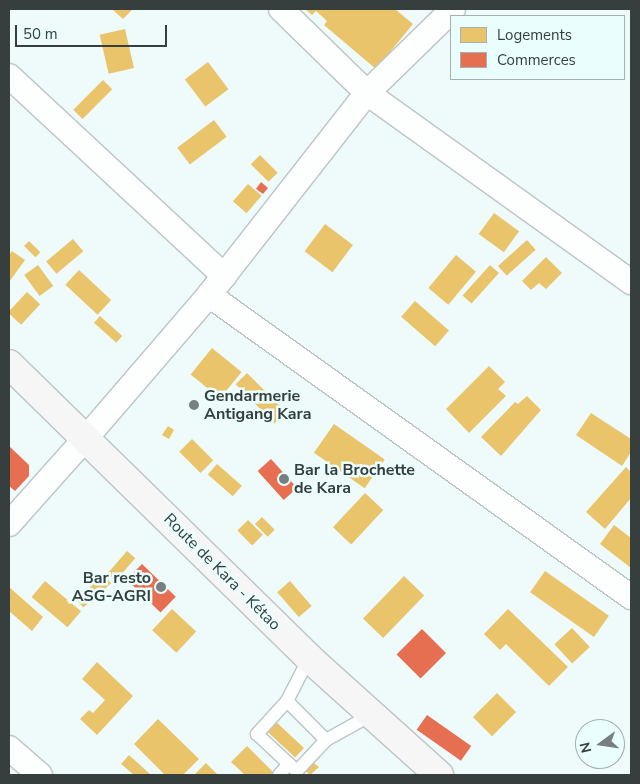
<!DOCTYPE html>
<meta charset="utf-8">
<style>
body{margin:0}
#map{position:relative;width:640px;height:784px;overflow:hidden;background:#effafa;font-family:"Nunito Sans",sans-serif}
div>[style]{position:absolute}
[style*='--x']{left:calc(var(--x)*1px);top:calc(var(--y)*1px);width:calc(var(--w)*1px);rotate:calc(var(--a)*1deg)}
.homes>*{inset:0;background:#e9c46a;transform-origin:0 0}
.shops>*{inset:0;background:#e76f51;transform-origin:0 0}
.roads{filter:drop-shadow(1px 0 #bdc5c5) drop-shadow(-1px 0 #bdc5c5) drop-shadow(0 1px #bdc5c5) drop-shadow(0 -1px #bdc5c5)}
.service>*{height:12px;margin:-6px;padding:0 6px;transform-origin:6px;border-radius:6px;background:#fdfefe}
.minor>*{height:24px;margin:-12px;padding:0 12px;transform-origin:12px;border-radius:12px;background:#fdfefe}
.primary>*{height:28px;margin:-14px;padding:0 14px;transform-origin:14px;border-radius:14px;background:#f7f6f6}
.dots>*{width:14px;height:14px;translate:-50% -50%;box-sizing:border-box;border:2px solid #ebfefe;border-radius:50%}
span{translate:-50% -50%;white-space:nowrap;text-align:center;line-height:1.15;-webkit-text-stroke:5px #ebfefe;paint-order:stroke}
.poi-label{font-size:16px;color:#363e3e;font-weight:700}
.left{translate:0 -50%;text-align:left}
.right{translate:-100% -50%;text-align:right}
.street-label{font-size:16px;color:#363e3e}
.frame{position:absolute;inset:0;border:10px solid #363e3e;pointer-events:none}
.legend{position:absolute;left:450px;top:15px;width:175px;height:65px;box-sizing:border-box;background:#ebfefe;border:1px solid #a3b1b1;margin:0;padding:6px 9px;list-style:none;font-size:15px;color:#363e3e}
.legend li{display:flex;align-items:center;gap:10px;height:25px}
.legend b{width:25px;border:1px solid #a3b1b1}
.north{position:absolute;left:575px;top:719px;width:50px;height:50px;box-sizing:border-box;background:#ebfefe;border:1px solid #a3b1b1;border-radius:50%;rotate:256deg;font-size:14px;font-weight:700;line-height:20px;text-align:center;color:#363e3e}
.north::after{content:'';display:block;margin:auto;width:18px;height:22px;background:#778080;clip-path:polygon(50% 0,100% 100%,50% 72%,0 100%)}
.scale{position:absolute;left:15px;top:25px;width:152px;height:22px;box-sizing:border-box;border:2px solid #363e3e;border-top:0;padding-left:6px;font-size:15px;line-height:18px;white-space:nowrap;color:#363e3e;-webkit-text-stroke:4px #ebfefe;paint-order:stroke}
</style>
<div id="map">
<div class="homes">
<div style="clip-path:polygon(112px 9px,133px 9px,123px 19px)"></div>
<div style="clip-path:polygon(305px 9px,395px 9px,413px 24px,376px 69px,324px 25px,327px 21px,316px 11px,312px 15px)"></div>
<div style="left:125px;top:29px;width:40px;height:26px;rotate:77deg"></div>
<div style="left:208px;top:62px;width:34px;height:29px;rotate:53deg"></div>
<div style="left:103px;top:80px;width:13px;height:42px;rotate:45deg"></div>
<div style="left:214px;top:120px;width:21px;height:46px;rotate:53deg"></div>
<div style="left:260px;top:155px;width:25px;height:13px;rotate:45deg"></div>
<div style="left:248px;top:184px;width:18px;height:23px;rotate:41deg"></div>
<div style="left:494px;top:213px;width:31px;height:26px;rotate:36deg"></div>
<div style="left:325px;top:224px;width:35px;height:34px;rotate:37deg"></div>
<div style="left:73px;top:239px;width:16px;height:35px;rotate:50deg"></div>
<div style="left:527px;top:240px;width:13px;height:39px;rotate:48deg"></div>
<div style="left:29px;top:241px;width:16px;height:7px;rotate:45deg"></div>
<div style="clip-path:polygon(12px 251px,25px 260px,9px 282px,9px 255px)"></div>
<div style="left:456px;top:255px;width:26px;height:43px;rotate:40deg"></div>
<div style="clip-path:polygon(546px 257px,562px 273px,546px 289px,539px 283px,531px 290px,522px 281px)"></div>
<div style="left:38px;top:265px;width:26px;height:17px;rotate:54deg"></div>
<div style="left:490px;top:265px;width:12px;height:41px;rotate:42deg"></div>
<div style="left:79px;top:270px;width:44px;height:20px;rotate:43deg"></div>
<div style="left:27px;top:292px;width:18px;height:28px;rotate:43deg"></div>
<div style="left:415px;top:301px;width:45px;height:21px;rotate:41deg"></div>
<div style="left:100px;top:316px;width:30px;height:9px;rotate:42deg"></div>
<div style="left:212px;top:348px;width:38px;height:34px;rotate:39deg"></div>
<div style="clip-path:polygon(489px 366px,505px 382px,498px 389px,506px 396px,469px 433px,446px 409px)"></div>
<div style="left:247px;top:373px;width:55px;height:16px;rotate:45deg"></div>
<div style="clip-path:polygon(527px 396px,541px 410px,501px 456px,481px 437px,515px 402px,518px 404px)"></div>
<div style="clip-path:polygon(591px 413px,631px 439px,631px 452px,622px 466px,576px 435px)"></div>
<div style="left:334px;top:424px;width:62px;height:35px;rotate:35deg"></div>
<div style="clip-path:polygon(168px 426px,174px 430px,169px 439px,162px 435px)"></div>
<div style="left:192px;top:439px;width:30px;height:18px;rotate:45deg"></div>
<div style="left:217px;top:464px;width:33px;height:14px;rotate:41deg"></div>
<div style="clip-path:polygon(626px 467px,631px 472px,631px 498px,605px 529px,586px 512px)"></div>
<div style="left:365px;top:493px;width:25px;height:47px;rotate:43deg"></div>
<div style="left:262px;top:517px;width:18px;height:10px;rotate:45deg"></div>
<div style="left:248px;top:520px;width:21px;height:15px;rotate:45deg"></div>
<div style="clip-path:polygon(614px 525px,631px 538px,631px 568px,600px 544px)"></div>
<div style="left:127px;top:551px;width:11px;height:30px;rotate:41deg"></div>
<div style="left:545px;top:571px;width:78px;height:26px;rotate:35deg"></div>
<div style="left:104px;top:575px;width:11px;height:37px;rotate:49deg"></div>
<div style="left:404px;top:576px;width:28px;height:59px;rotate:44deg"></div>
<div style="left:45px;top:581px;width:47px;height:21px;rotate:40deg"></div>
<div style="left:290px;top:581px;width:33px;height:17px;rotate:49deg"></div>
<div style="clip-path:polygon(9px 587px,43px 617px,32px 631px,9px 611px)"></div>
<div style="left:172px;top:609px;width:33px;height:29px;rotate:43deg"></div>
<div style="clip-path:polygon(508px 609px,568px 667px,549px 686px,506px 644px,500px 650px,484px 634px)"></div>
<div style="left:572px;top:628px;width:26px;height:24px;rotate:47deg"></div>
<div style="clip-path:polygon(97px 662px,133px 696px,97px 735px,80px 719px,89px 710px,93px 713px,105px 700px,82px 679px)"></div>
<div style="left:497px;top:693px;width:27px;height:34px;rotate:45deg"></div>
<div style="clip-path:polygon(158px 719px,199px 759px,183px 775px,165px 775px,134px 744px)"></div>
<div style="left:274px;top:720px;width:41px;height:13px;rotate:43deg"></div>
<div style="clip-path:polygon(247px 746px,274px 773px,272px 775px,245px 775px,231px 762px)"></div>
<div style="clip-path:polygon(129px 755px,151px 775px,134px 775px,121px 764px)"></div>
<div style="clip-path:polygon(206px 763px,218px 775px,194px 775px)"></div>
<div style="clip-path:polygon(314px 763px,319px 767px,310px 775px,306px 771px)"></div>
</div>
<div class="shops">
<div style="clip-path:polygon(261px 182px,268px 188px,263px 194px,256px 189px)"></div>
<div style="clip-path:polygon(9px 446px,29px 465px,29px 476px,15px 491px,9px 486px)"></div>
<div style="left:271px;top:459px;width:39px;height:18px;rotate:48deg"></div>
<div style="left:142px;top:564px;width:47px;height:22px;rotate:44deg"></div>
<div style="left:422px;top:629px;width:34px;height:36px;rotate:45deg"></div>
<div style="left:427px;top:715px;width:54px;height:18px;rotate:35deg"></div>
</div>
<div class="roads">
<div class="service">
<div style="--x:309;--y:658;--w:48;--a:117.1"></div>
<div style="--x:287;--y:701;--w:45;--a:132.3"></div>
<div style="--x:257;--y:734;--w:44;--a:43.2"></div>
<div style="--x:289;--y:764;--w:11;--a:41"></div>
<div style="--x:297;--y:771;--w:42;--a:-46.9"></div>
<div style="--x:326;--y:740;--w:51;--a:-29.1"></div>
<div style="--x:287;--y:701;--w:55;--a:45"></div>
<div style="--x:279;--y:775;--w:15;--a:-48"></div>
</div>
<div class="minor">
<div style="--x:281;--y:9;--w:120;--a:44.3"></div>
<div style="--x:367;--y:93;--w:325;--a:35.6"></div>
<div style="--x:9;--y:76;--w:294;--a:42.9"></div>
<div style="--x:209;--y:295;--w:519;--a:35.59"></div>
<div style="--x:9;--y:524;--w:115;--a:-48.2"></div>
<div style="--x:86;--y:438;--w:189;--a:-49.3"></div>
<div style="--x:209;--y:295;--w:256;--a:-52"></div>
<div style="--x:367;--y:93;--w:120;--a:-44.3"></div>
<div style="--x:9;--y:748;--w:41;--a:41.1"></div>
</div>
<div class="primary">
<div style="--x:9;--y:364;--w:420;--a:44.4"></div>
<div style="--x:309;--y:658;--w:175;--a:42"></div>
</div>
</div>
<div class="dots">
<div style="left:194px;top:405px;background:#778080"></div>
<div style="left:284px;top:479px;background:#778080"></div>
<div style="left:161px;top:587px;background:#778080"></div>
</div>
<div class="poi-label">
<span class="left" style="left:204px;top:405px">Gendarmerie<br>Antigang Kara</span>
<span class="left" style="left:294px;top:479px">Bar la Brochette<br>de Kara</span>
<span class="right" style="left:151px;top:587px">Bar resto<br>ASG-AGRI</span>
</div>
<div class="street-label">
<span style="left:222px;top:572px;rotate:45deg">Route de Kara - Kétao</span>
</div>
<div class="frame"></div>
<ul class="legend">
<li><b style="height:14px;background:#e9c46a"></b>Logements</li>
<li><b style="height:14px;background:#e76f51"></b>Commerces</li>
</ul>
<div class="north">N</div>
<div class="scale">50 m</div>
</div>
